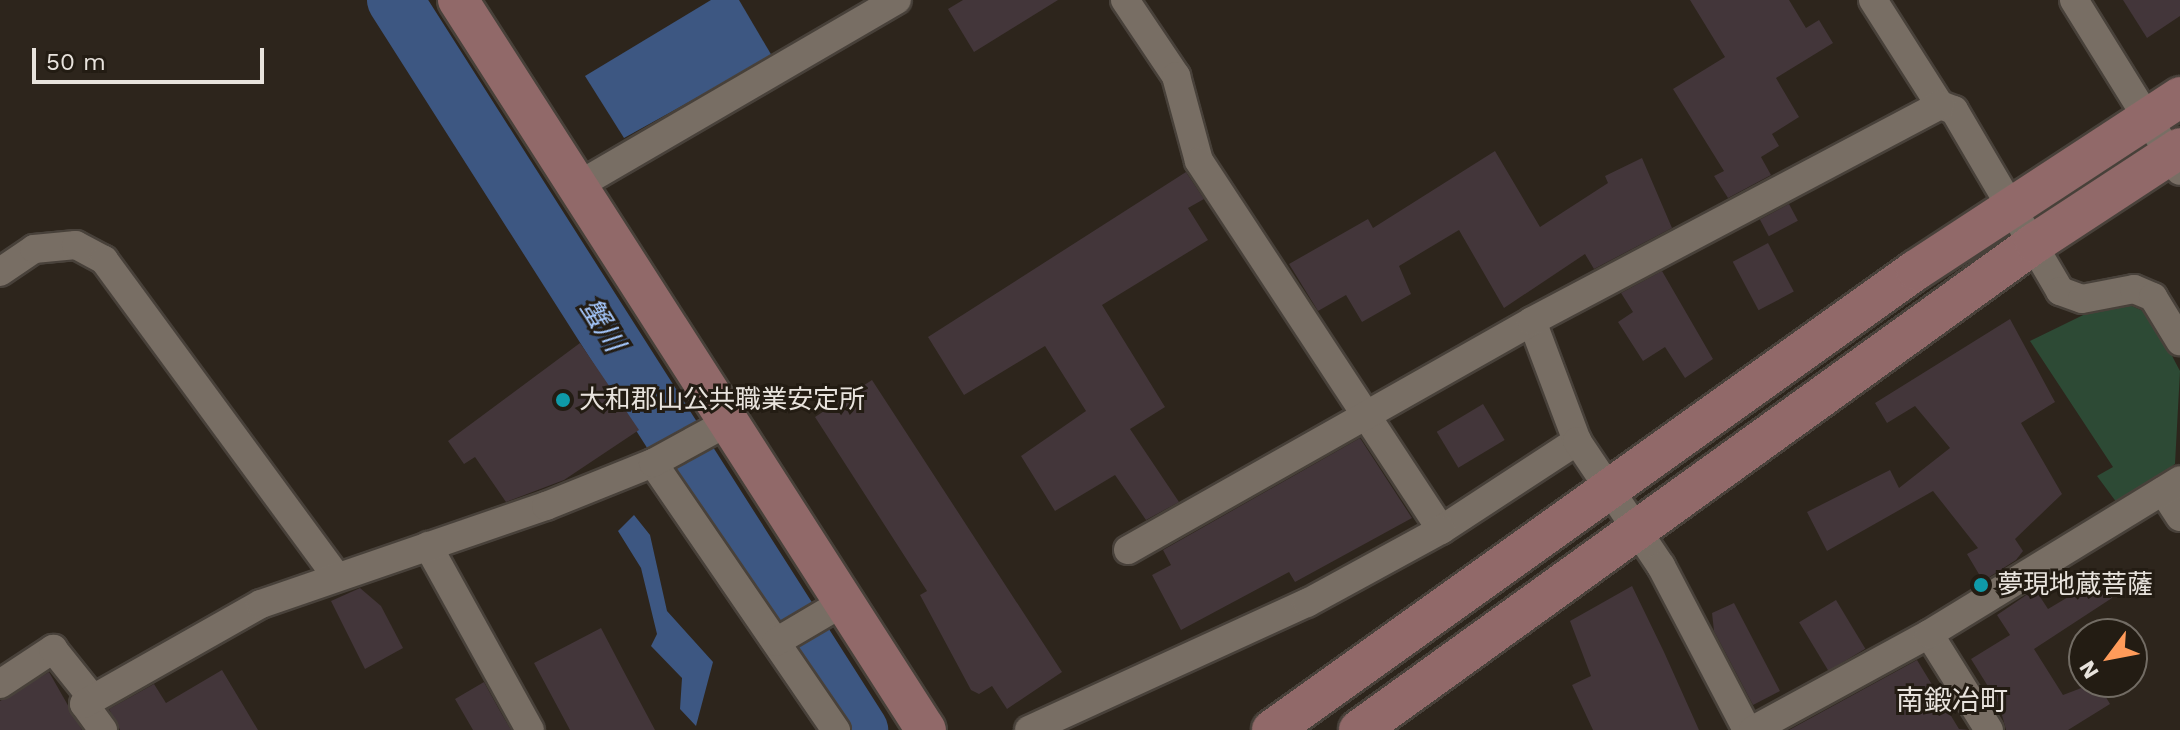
<!DOCTYPE html>
<meta charset="utf-8">
<style>
body{margin:0}
#map{position:relative;width:2180px;height:730px;overflow:hidden;background:#2d251c;font-family:"Work Sans","Noto Sans JP",sans-serif}
div>[style]{position:absolute}
[style*='--x']{left:calc(var(--x)*1px);top:calc(var(--y)*1px);width:calc(var(--w)*1px);rotate:calc(var(--a)*1deg)}
.green>*{inset:0;background:#2d4a35}
.water>*{inset:0;background:#3d5782}
.river>*{height:56px;margin:-28px;padding:0 28px;transform-origin:28px;border-radius:28px;background:#3d5782}
.building>*{inset:0;background:#43363a;transform-origin:0 0}
.roads{filter:drop-shadow(2px 0 #48413a) drop-shadow(-2px 0 #48413a) drop-shadow(0 2px #48413a) drop-shadow(0 -2px #48413a)}
.street>*{height:28px;margin:-14px;padding:0 14px;transform-origin:14px;border-radius:14px;background:#786e64}
.secondary>*{height:40px;margin:-20px;padding:0 20px;transform-origin:20px;border-radius:20px;background:#916969}
.dots>*{width:22px;height:22px;translate:-50% -50%;box-sizing:border-box;border:4px solid #231c13;border-radius:50%}
span{translate:-50% -50%;white-space:nowrap;text-align:center;line-height:1.15;-webkit-text-stroke:6px #231c13;paint-order:stroke}
.poi-label{font-size:26px;color:#e8e3dd}
.left{translate:0 -50%;text-align:left}
.water-label{font-size:28px;color:#a6c9ff;font-style:italic}
.neighbourhood-label{font-size:28px;color:#e8e3dd}
.north{position:absolute;left:2068px;top:618px;width:80px;height:80px;box-sizing:border-box;background:#231c13;border:2px solid #726c64;border-radius:50%;rotate:238deg;font-size:22px;font-weight:700;line-height:32px;text-align:center;color:#e8e3dd}
.north::after{content:'';display:block;margin:auto;width:28px;height:36px;background:#ff9b5a;clip-path:polygon(50% 0,100% 100%,50% 72%,0 100%)}
.scale{position:absolute;left:32px;top:48px;width:232px;height:36px;box-sizing:border-box;border:4px solid #e8e3dd;border-top:0;padding-left:10px;font-size:24px;line-height:28px;white-space:nowrap;color:#e8e3dd;-webkit-text-stroke:6px #231c13;paint-order:stroke}
</style>
<div id="map">
<div class="green">
<div style="clip-path:polygon(2116px 299px,2150px 314px,2180px 371px,2175px 464px,2117px 503px,2097px 476px,2113px 467px,2030px 341px)"></div>
</div>
<div class="water">
<div style="clip-path:polygon(711px 0,739px 0,772px 56px,624px 138px,585px 76px)"></div>
<div style="clip-path:polygon(634px 515px,650px 535px,667px 611px,713px 662px,696px 726px,680px 709px,682px 678px,651px 646px,657px 634px,641px 568px,618px 531px)"></div>
</div>
<div class="river">
<div style="--x:395;--y:0;--w:866;--a:57.5"></div>
</div>
<div class="building">
<div style="clip-path:polygon(963px 0,1058px 0,974px 52px,948px 9px)"></div>
<div style="clip-path:polygon(1690px 0,1789px 0,1806px 28px,1819px 20px,1833px 43px,1776px 78px,1799px 117px,1772px 134px,1779px 146px,1761px 157px,1771px 175px,1728px 198px,1714px 176px,1724px 171px,1673px 89px,1725px 57px)"></div>
<div style="clip-path:polygon(2123px 0,2180px 0,2180px 16px,2147px 38px)"></div>
<div style="clip-path:polygon(1495px 151px,1540px 227px,1608px 183px,1605px 176px,1642px 158px,1672px 228px,1594px 269px,1585px 254px,1504px 308px,1459px 230px,1399px 266px,1411px 294px,1362px 322px,1346px 295px,1318px 311px,1289px 264px,1368px 219px,1373px 228px)"></div>
<div style="clip-path:polygon(1186px 172px,1204px 199px,1188px 208px,1208px 240px,1102px 305px,1165px 407px,1130px 429px,1179px 502px,1146px 520px,1115px 475px,1055px 511px,1021px 456px,1086px 411px,1045px 346px,964px 395px,928px 337px)"></div>
<div style="left:1789px;top:204px;width:19px;height:33px;rotate:62deg"></div>
<div style="left:1768px;top:243px;width:55px;height:40px;rotate:62deg"></div>
<div style="clip-path:polygon(1662px 271px,1713px 359px,1685px 378px,1665px 347px,1643px 361px,1618px 322px,1633px 312px,1621px 293px)"></div>
<div style="clip-path:polygon(2010px 319px,2055px 402px,2021px 423px,2062px 494px,2015px 539px,2023px 551px,2016px 560px,1983px 581px,1967px 554px,1978px 548px,1933px 491px,1827px 551px,1807px 512px,1890px 470px,1899px 488px,1950px 448px,1915px 406px,1887px 423px,1875px 403px)"></div>
<div style="clip-path:polygon(580px 343px,639px 430px,564px 480px,506px 502px,475px 457px,464px 464px,448px 441px)"></div>
<div style="clip-path:polygon(872px 380px,1062px 672px,1007px 709px,992px 686px,979px 694px,971px 690px,920px 595px,927px 591px,815px 417px)"></div>
<div style="left:1483px;top:404px;width:42px;height:54px;rotate:59deg"></div>
<div style="clip-path:polygon(1360px 438px,1412px 518px,1295px 582px,1289px 572px,1181px 630px,1152px 575px,1171px 565px,1163px 550px)"></div>
<div style="clip-path:polygon(2100px 578px,2112px 598px,2034px 649px,2063px 695px,2097px 682px,2110px 704px,2068px 730px,2006px 730px,1999px 704px,1971px 659px,2010px 635px,1997px 615px,2035px 589px,2048px 609px)"></div>
<div style="clip-path:polygon(1632px 586px,1664px 652px,1699px 730px,1593px 730px,1572px 685px,1591px 676px,1570px 621px)"></div>
<div style="clip-path:polygon(360px 588px,381px 606px,403px 648px,365px 669px,331px 601px)"></div>
<div style="left:1836px;top:600px;width:57px;height:43px;rotate:59deg"></div>
<div style="clip-path:polygon(1734px 603px,1780px 691px,1753px 705px,1714px 631px,1712px 613px)"></div>
<div style="clip-path:polygon(601px 628px,623px 670px,655px 730px,570px 730px,534px 663px)"></div>
<div style="clip-path:polygon(1917px 660px,1959px 729px,1969px 730px,1789px 730px)"></div>
<div style="clip-path:polygon(222px 670px,258px 730px,120px 730px,109px 709px,154px 684px,166px 703px)"></div>
<div style="clip-path:polygon(49px 672px,82px 730px,0 730px,0 701px)"></div>
<div style="clip-path:polygon(484px 682px,500px 711px,511px 730px,473px 730px,455px 699px)"></div>
</div>
<div class="roads">
<div class="street">
<div style="--x:1125;--y:0;--w:92;--a:56.1"></div>
<div style="--x:1176;--y:76;--w:88;--a:74.9"></div>
<div style="--x:1199;--y:161;--w:441;--a:56.7"></div>
<div style="--x:1441;--y:530;--w:163;--a:-33.2"></div>
<div style="--x:1873;--y:0;--w:125;--a:57.5"></div>
<div style="--x:1940;--y:105;--w:15;--a:20"></div>
<div style="--x:1954;--y:110;--w:210;--a:59.6"></div>
<div style="--x:2060;--y:291;--w:23;--a:20"></div>
<div style="--x:2082;--y:299;--w:53;--a:-10.9"></div>
<div style="--x:2134;--y:289;--w:21;--a:23"></div>
<div style="--x:2153;--y:297;--w:52;--a:58.5"></div>
<div style="--x:2074;--y:0;--w:201;--a:58.2"></div>
<div style="--x:577;--y:186;--w:370;--a:-30.2"></div>
<div style="--x:0;--y:272;--w:41;--a:-34.1"></div>
<div style="--x:34;--y:249;--w:42;--a:-5.4"></div>
<div style="--x:76;--y:245;--w:32;--a:28"></div>
<div style="--x:104;--y:260;--w:392;--a:53.7"></div>
<div style="--x:1532;--y:321;--w:128;--a:69.4"></div>
<div style="--x:1577;--y:441;--w:151;--a:56.1"></div>
<div style="--x:1661;--y:566;--w:185;--a:62.3"></div>
<div style="--x:653;--y:463;--w:324;--a:55.6"></div>
<div style="--x:2163;--y:491;--w:31;--a:57"></div>
<div style="--x:428;--y:546;--w:210;--a:61"></div>
<div style="--x:1128;--y:550;--w:464;--a:-29.5"></div>
<div style="--x:1532;--y:321;--w:462;--a:-27.9"></div>
<div style="--x:1929;--y:634;--w:113;--a:58"></div>
<div style="--x:776;--y:642;--w:79;--a:-30.5"></div>
<div style="--x:0;--y:684;--w:64;--a:-33.4"></div>
<div style="--x:53;--y:649;--w:64;--a:51.3"></div>
<div style="--x:103;--y:730;--w:32;--a:-126"></div>
<div style="--x:84;--y:704;--w:203;--a:-29.5"></div>
<div style="--x:261;--y:604;--w:301;--a:-19"></div>
<div style="--x:546;--y:506;--w:115;--a:-21.9"></div>
<div style="--x:653;--y:463;--w:85;--a:-28.7"></div>
<div style="--x:1029;--y:730;--w:306;--a:-24.6"></div>
<div style="--x:1307;--y:603;--w:153;--a:-28.6"></div>
<div style="--x:1753;--y:730;--w:200;--a:-28.6"></div>
<div style="--x:1929;--y:634;--w:294;--a:-31.5"></div>
</div>
<div class="secondary">
<div style="--x:458;--y:0;--w:867;--a:57.34"></div>
<div style="--x:1272;--y:730;--w:791;--a:-35.54"></div>
<div style="--x:1916;--y:270;--w:316;--a:-33.2"></div>
<div style="--x:1359;--y:730;--w:833;--a:-35.77"></div>
<div style="--x:2035;--y:243;--w:173;--a:-33.2"></div>
</div>
</div>
<div class="dots">
<div style="left:563px;top:400px;background:#0f9aa8"></div>
<div style="left:1981px;top:585px;background:#0f9aa8"></div>
</div>
<div class="poi-label">
<span class="left" style="left:579px;top:400px">大和郡山公共職業安定所</span>
<span class="left" style="left:1997px;top:585px">夢現地蔵菩薩</span>
</div>
<div class="water-label">
<span style="left:602px;top:325px;rotate:58deg">蟹川</span>
</div>
<div class="neighbourhood-label">
<span style="left:1952px;top:701px">南鍛冶町</span>
</div>
<div class="north">N</div>
<div class="scale">50 m</div>
</div>
